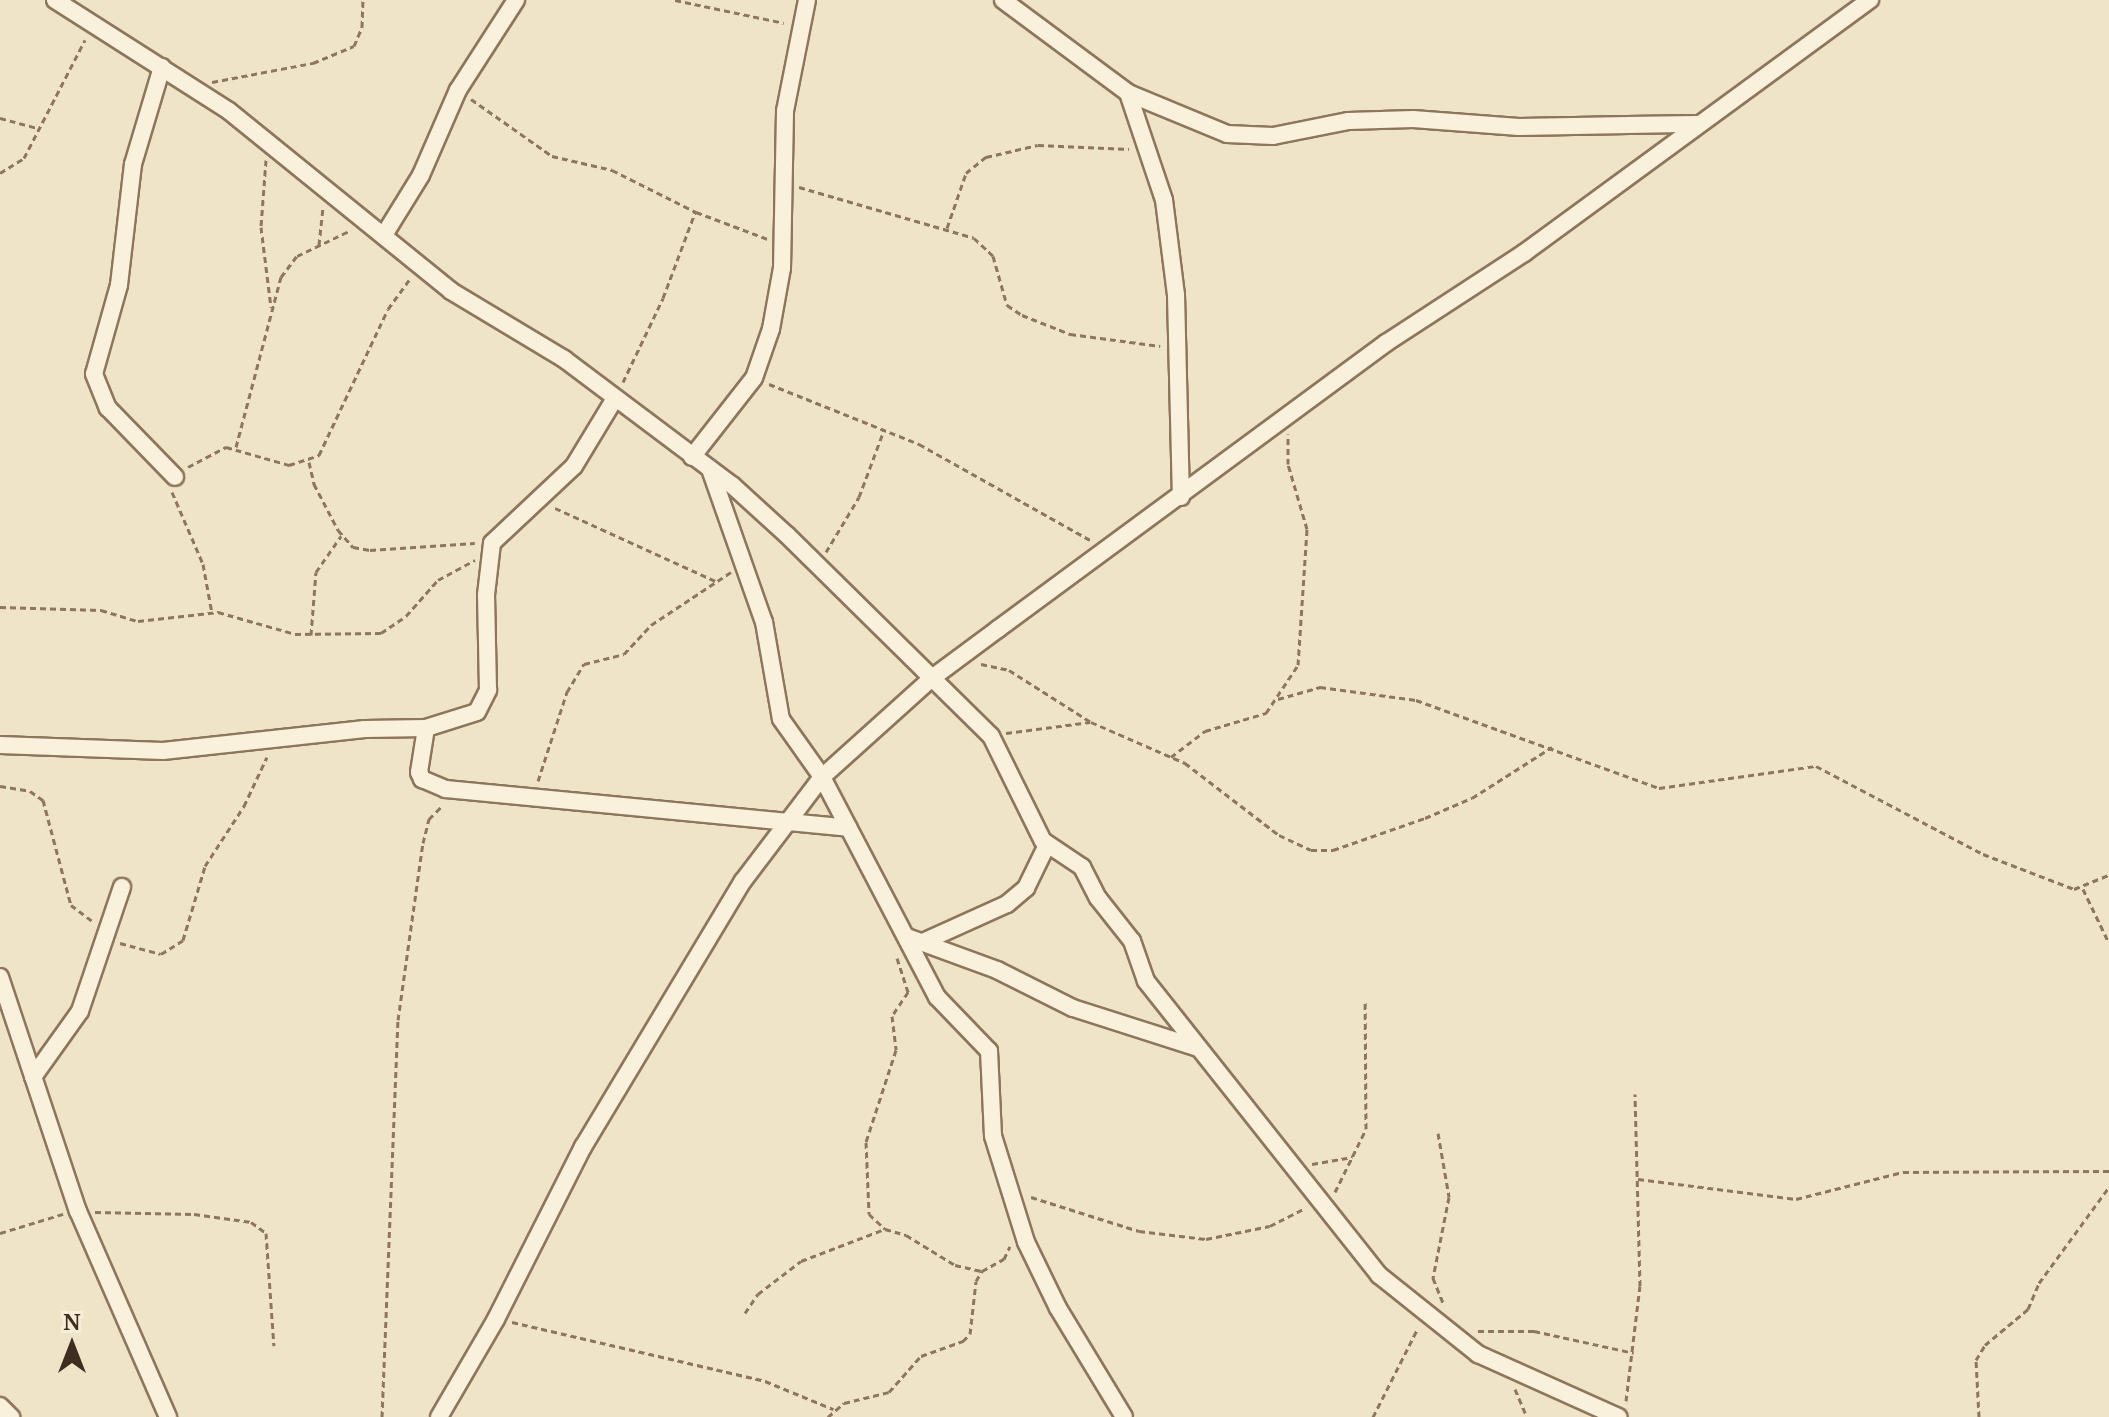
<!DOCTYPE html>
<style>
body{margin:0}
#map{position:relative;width:2109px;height:1417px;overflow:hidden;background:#f0e4c8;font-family:"Noto Serif",serif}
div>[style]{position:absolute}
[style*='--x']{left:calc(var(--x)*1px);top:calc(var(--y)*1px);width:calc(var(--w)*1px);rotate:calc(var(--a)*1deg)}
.path>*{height:3px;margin-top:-1.5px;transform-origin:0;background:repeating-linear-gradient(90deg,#8d765c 0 6px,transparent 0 10px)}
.roads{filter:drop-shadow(2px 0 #8d765c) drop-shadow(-2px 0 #8d765c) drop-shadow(0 2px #8d765c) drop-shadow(0 -2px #8d765c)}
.minor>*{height:16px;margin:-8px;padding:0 8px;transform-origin:8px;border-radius:8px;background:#faf1dc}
span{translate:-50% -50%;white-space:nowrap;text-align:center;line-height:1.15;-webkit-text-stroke:7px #f7eed8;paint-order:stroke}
.north{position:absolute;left:32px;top:1305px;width:80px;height:80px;-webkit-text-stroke:6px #f7eed8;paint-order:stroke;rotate:0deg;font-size:22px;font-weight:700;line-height:32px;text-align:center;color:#3d2e20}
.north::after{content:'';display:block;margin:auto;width:28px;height:36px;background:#3d2e20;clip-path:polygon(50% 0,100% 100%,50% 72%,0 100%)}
</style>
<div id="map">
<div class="path">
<div style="--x:675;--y:0;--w:111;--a:11.9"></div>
<div style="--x:212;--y:82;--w:103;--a:-10.7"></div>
<div style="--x:313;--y:63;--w:44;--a:-22.5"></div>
<div style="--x:354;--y:46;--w:21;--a:-67"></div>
<div style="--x:362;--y:27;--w:27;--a:-88"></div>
<div style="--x:471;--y:99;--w:99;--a:35.1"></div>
<div style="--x:552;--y:156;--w:62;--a:13.1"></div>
<div style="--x:612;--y:170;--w:94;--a:26.6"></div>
<div style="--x:696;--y:212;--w:77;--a:20.6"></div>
<div style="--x:0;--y:118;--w:39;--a:15"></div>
<div style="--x:266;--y:160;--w:67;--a:94.3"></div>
<div style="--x:261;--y:227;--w:81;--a:82.9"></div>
<div style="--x:0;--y:173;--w:28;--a:-32"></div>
<div style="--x:24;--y:158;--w:133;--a:-62.7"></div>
<div style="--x:799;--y:187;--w:182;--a:16.2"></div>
<div style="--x:974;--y:238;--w:26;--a:43"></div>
<div style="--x:993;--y:256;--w:51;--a:74.1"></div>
<div style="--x:1007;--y:305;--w:18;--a:34"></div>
<div style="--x:1022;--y:315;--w:52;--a:21.6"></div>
<div style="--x:1070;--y:334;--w:91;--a:7.6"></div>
<div style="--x:947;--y:228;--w:58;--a:-70.9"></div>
<div style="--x:966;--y:173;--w:26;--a:-39"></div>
<div style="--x:986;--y:157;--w:53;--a:-13"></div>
<div style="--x:1038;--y:145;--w:91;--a:2.5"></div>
<div style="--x:319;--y:245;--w:36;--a:-84"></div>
<div style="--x:623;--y:382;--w:93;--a:-64.5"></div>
<div style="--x:663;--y:298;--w:91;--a:-69.4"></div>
<div style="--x:769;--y:384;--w:162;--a:21.8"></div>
<div style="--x:919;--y:444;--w:198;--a:29.3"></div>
<div style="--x:236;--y:447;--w:176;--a:-75.2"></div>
<div style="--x:281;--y:277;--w:26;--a:-53"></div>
<div style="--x:297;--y:256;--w:60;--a:-25.7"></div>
<div style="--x:309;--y:462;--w:23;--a:77"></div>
<div style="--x:314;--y:484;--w:52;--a:62.4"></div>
<div style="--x:338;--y:530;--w:23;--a:49"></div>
<div style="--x:353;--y:547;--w:17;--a:10"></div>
<div style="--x:370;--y:550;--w:105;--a:-3.8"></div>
<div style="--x:188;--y:467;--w:43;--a:-27.8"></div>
<div style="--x:226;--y:447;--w:66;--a:15.9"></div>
<div style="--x:289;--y:465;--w:32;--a:-18"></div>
<div style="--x:319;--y:455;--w:161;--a:-64.7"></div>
<div style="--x:388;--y:309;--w:36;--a:-54"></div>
<div style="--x:172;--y:492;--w:78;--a:66.7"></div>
<div style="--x:203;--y:564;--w:50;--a:79.6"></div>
<div style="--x:555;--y:508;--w:176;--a:24.5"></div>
<div style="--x:826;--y:552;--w:64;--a:-59"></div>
<div style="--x:859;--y:497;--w:72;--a:-69.5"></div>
<div style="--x:0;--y:607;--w:101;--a:1.7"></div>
<div style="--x:101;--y:610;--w:39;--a:17"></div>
<div style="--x:138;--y:621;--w:81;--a:-6.4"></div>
<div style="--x:218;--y:612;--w:80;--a:15.9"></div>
<div style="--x:295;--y:634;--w:86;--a:-0.7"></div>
<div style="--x:381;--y:633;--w:30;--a:-34"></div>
<div style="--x:406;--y:616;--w:48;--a:-48.4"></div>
<div style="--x:438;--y:580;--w:42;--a:-28.4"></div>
<div style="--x:311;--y:635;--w:63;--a:-85.5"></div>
<div style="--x:316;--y:572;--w:44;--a:-55.2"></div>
<div style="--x:981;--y:664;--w:29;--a:12"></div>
<div style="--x:1009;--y:670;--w:97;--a:32.4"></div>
<div style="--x:1091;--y:722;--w:103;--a:23.6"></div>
<div style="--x:1185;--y:763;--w:118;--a:37.5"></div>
<div style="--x:1279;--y:835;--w:35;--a:25"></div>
<div style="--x:1311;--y:850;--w:22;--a:0"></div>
<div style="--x:1333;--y:850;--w:97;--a:-19.2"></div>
<div style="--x:1425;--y:818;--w:51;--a:-23.1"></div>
<div style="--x:1472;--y:798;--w:95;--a:-32.5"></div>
<div style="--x:1278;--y:699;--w:44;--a:-15.9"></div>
<div style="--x:1320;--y:687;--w:97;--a:7.7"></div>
<div style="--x:1416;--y:700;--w:258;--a:19.9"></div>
<div style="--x:1659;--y:788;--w:159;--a:-8"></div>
<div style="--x:1816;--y:766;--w:189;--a:27.8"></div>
<div style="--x:1983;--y:854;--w:97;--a:21"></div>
<div style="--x:2074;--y:889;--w:38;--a:-22"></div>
<div style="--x:1006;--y:733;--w:85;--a:-7.5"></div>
<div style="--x:1171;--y:757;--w:43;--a:-37.4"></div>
<div style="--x:1205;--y:731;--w:64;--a:-16.4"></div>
<div style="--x:1266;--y:713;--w:58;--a:-56.3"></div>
<div style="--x:1298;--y:665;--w:136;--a:-86.2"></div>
<div style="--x:1307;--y:529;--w:68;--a:-106.3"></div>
<div style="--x:1288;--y:464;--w:30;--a:-90"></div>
<div style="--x:538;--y:781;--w:94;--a:-72"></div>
<div style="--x:567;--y:692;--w:33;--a:-59"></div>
<div style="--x:584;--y:664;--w:41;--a:-14"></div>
<div style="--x:624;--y:654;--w:40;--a:-47"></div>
<div style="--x:651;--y:625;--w:96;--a:-33.5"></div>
<div style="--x:0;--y:786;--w:30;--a:9"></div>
<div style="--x:30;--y:791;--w:16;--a:35"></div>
<div style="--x:43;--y:800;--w:109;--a:75.1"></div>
<div style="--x:71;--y:905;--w:26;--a:37"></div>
<div style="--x:2083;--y:889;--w:60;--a:64.3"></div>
<div style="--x:120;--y:943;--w:42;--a:15"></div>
<div style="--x:161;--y:954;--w:26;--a:-32"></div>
<div style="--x:183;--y:940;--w:77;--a:-73.4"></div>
<div style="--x:205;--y:866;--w:72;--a:-57"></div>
<div style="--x:244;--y:806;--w:54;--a:-64.9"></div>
<div style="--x:897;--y:958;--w:36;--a:72"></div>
<div style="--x:908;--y:992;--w:29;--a:124"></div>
<div style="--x:892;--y:1016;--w:34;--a:83"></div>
<div style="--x:896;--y:1050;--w:97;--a:108.1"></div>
<div style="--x:866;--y:1142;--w:72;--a:87.6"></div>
<div style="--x:869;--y:1214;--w:22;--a:43"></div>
<div style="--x:885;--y:1229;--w:22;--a:16"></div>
<div style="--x:906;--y:1235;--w:57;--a:31.5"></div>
<div style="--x:955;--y:1265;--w:28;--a:13"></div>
<div style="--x:1438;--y:1133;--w:65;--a:80.2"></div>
<div style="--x:1449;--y:1197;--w:83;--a:101.2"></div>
<div style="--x:1433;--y:1278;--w:29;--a:68"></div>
<div style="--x:1312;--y:1164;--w:41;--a:-9.9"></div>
<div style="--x:1638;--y:1179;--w:159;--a:7.2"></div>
<div style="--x:1796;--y:1199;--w:110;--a:-14.2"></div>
<div style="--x:1903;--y:1172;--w:206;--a:-0.3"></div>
<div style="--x:1335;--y:1192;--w:70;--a:-63.8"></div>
<div style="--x:1366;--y:1129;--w:129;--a:-90.4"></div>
<div style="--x:1031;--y:1197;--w:113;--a:17.5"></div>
<div style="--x:1139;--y:1231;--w:67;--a:6.8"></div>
<div style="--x:1206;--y:1239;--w:65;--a:-11.5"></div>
<div style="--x:1270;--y:1226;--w:38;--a:-27"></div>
<div style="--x:95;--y:1212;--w:99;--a:1.2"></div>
<div style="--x:194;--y:1214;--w:58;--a:8"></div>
<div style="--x:251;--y:1222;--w:19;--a:36"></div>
<div style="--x:266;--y:1233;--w:113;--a:86"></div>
<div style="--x:0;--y:1233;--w:66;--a:-16.8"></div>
<div style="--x:745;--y:1313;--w:23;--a:-56"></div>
<div style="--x:758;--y:1294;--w:54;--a:-37.5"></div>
<div style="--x:801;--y:1261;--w:90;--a:-20.9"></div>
<div style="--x:512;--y:1322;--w:260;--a:13.1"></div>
<div style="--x:765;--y:1381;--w:74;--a:22.4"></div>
<div style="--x:1478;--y:1331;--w:56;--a:0"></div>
<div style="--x:1534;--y:1331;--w:102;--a:12.4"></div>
<div style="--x:1515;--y:1389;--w:30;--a:67"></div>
<div style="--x:1626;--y:1401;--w:116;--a:-83.1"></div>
<div style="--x:1640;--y:1286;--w:192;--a:-91.5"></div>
<div style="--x:382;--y:1417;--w:397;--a:-87.7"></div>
<div style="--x:398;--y:1020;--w:179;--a:-82"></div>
<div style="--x:423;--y:843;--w:25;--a:-76"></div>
<div style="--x:429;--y:819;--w:18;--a:-45"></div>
<div style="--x:828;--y:1417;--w:21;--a:-41"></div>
<div style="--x:844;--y:1403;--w:46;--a:-13.7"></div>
<div style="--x:889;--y:1392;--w:48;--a:-48.4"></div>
<div style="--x:921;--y:1356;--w:45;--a:-19.7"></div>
<div style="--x:963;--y:1341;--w:10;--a:-45"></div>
<div style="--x:970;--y:1334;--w:53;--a:-83.5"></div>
<div style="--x:976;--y:1281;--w:12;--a:-59"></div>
<div style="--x:982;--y:1271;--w:25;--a:-29"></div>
<div style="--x:1004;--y:1259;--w:14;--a:-65"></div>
<div style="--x:1373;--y:1417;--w:100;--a:-63.2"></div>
<div style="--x:1979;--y:1417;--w:57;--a:-93"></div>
<div style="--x:1976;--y:1360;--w:17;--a:-59"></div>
<div style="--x:1985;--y:1345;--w:56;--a:-39.9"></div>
<div style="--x:2028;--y:1309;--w:28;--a:-67"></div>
<div style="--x:2039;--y:1283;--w:119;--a:-53.9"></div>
</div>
<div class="roads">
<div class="minor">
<div style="--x:55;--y:0;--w:206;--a:32.5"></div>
<div style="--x:229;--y:111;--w:286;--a:39"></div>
<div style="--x:451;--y:291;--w:132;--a:31"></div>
<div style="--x:564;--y:359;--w:210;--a:36.9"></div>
<div style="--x:732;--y:485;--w:74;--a:42.3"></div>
<div style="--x:787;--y:535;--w:286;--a:44.6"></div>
<div style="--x:991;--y:736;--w:117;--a:63.7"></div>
<div style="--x:1043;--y:841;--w:47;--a:33.7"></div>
<div style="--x:1082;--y:867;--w:35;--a:63"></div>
<div style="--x:1098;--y:898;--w:55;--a:51.7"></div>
<div style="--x:1132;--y:941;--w:42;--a:70.7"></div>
<div style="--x:1146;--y:981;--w:375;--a:51.6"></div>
<div style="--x:1379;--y:1275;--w:127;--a:38.6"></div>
<div style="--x:1478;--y:1354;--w:154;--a:24.2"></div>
<div style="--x:1003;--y:0;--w:156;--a:36.6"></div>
<div style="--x:1128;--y:93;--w:107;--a:22.5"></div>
<div style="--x:1227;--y:134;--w:46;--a:2.5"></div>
<div style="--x:1273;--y:136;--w:76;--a:-11.3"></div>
<div style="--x:1348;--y:121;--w:65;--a:-1.8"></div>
<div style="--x:1413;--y:119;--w:106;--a:4.3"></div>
<div style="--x:1519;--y:127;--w:179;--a:-1"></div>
<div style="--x:162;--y:67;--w:101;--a:106.6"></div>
<div style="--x:133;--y:164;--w:122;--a:96.6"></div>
<div style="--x:119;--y:285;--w:92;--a:105.7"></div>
<div style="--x:94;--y:374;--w:37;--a:68"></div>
<div style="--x:108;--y:408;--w:96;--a:45.8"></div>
<div style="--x:1128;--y:93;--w:113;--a:71.4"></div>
<div style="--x:1164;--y:200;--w:96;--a:82.8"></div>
<div style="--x:1176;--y:295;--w:202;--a:88.6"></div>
<div style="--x:384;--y:235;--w:70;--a:-58.3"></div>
<div style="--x:421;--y:175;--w:93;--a:-66.5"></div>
<div style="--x:458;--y:90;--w:107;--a:-57.2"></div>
<div style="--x:692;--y:457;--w:100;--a:-51.9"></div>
<div style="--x:754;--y:378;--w:52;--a:-70.9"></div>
<div style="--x:771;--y:329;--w:62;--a:-79.8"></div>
<div style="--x:782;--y:268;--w:157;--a:-88.9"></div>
<div style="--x:785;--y:111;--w:113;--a:-78.8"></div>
<div style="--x:710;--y:469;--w:162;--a:70.6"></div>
<div style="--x:764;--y:622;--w:98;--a:80.1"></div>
<div style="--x:781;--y:719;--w:71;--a:54.7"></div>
<div style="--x:822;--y:777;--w:248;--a:62.4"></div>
<div style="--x:937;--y:997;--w:75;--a:46.1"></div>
<div style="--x:989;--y:1051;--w:85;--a:87.3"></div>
<div style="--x:993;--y:1136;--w:111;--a:72.7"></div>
<div style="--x:1026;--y:1242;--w:73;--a:64.1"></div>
<div style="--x:1058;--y:1308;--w:127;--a:58.8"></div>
<div style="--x:426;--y:728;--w:45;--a:99"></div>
<div style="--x:419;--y:772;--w:8;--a:67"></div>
<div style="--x:422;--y:779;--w:26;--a:23"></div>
<div style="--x:446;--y:789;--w:404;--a:5.5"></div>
<div style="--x:0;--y:745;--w:163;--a:2.1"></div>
<div style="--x:163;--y:751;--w:203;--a:-6.2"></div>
<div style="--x:365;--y:729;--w:61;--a:-0.9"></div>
<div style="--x:426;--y:728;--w:53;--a:-17.4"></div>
<div style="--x:477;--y:712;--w:25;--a:-63"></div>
<div style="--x:488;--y:690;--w:95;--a:-91.2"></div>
<div style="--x:486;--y:595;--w:52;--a:-83.4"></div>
<div style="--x:492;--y:543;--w:112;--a:-43.2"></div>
<div style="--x:574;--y:466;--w:77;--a:-58.8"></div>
<div style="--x:907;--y:937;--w:96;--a:20.1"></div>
<div style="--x:997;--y:970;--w:85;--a:26.6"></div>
<div style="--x:1073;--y:1008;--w:131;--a:17.7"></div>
<div style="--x:925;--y:941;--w:90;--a:-24.3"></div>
<div style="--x:1007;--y:904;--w:25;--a:-40"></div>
<div style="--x:1026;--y:888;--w:48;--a:-64"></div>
<div style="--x:0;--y:977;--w:247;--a:71.6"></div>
<div style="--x:78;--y:1211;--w:225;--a:66.4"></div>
<div style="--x:33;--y:1077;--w:81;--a:-54.5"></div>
<div style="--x:80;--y:1011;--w:131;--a:-71.3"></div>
<div style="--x:0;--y:1406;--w:16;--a:45"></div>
<div style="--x:439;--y:1417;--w:113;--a:-59.8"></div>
<div style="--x:496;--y:1319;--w:193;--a:-63.2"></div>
<div style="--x:583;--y:1147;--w:310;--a:-59"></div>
<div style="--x:743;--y:881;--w:131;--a:-52.8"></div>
<div style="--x:822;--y:777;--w:148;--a:-42"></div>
<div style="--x:932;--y:678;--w:82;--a:-36.6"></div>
<div style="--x:998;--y:629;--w:482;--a:-36.4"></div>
<div style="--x:1386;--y:343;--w:165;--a:-33.1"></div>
<div style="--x:1524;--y:253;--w:429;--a:-36.2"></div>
</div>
</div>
<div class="north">N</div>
</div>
